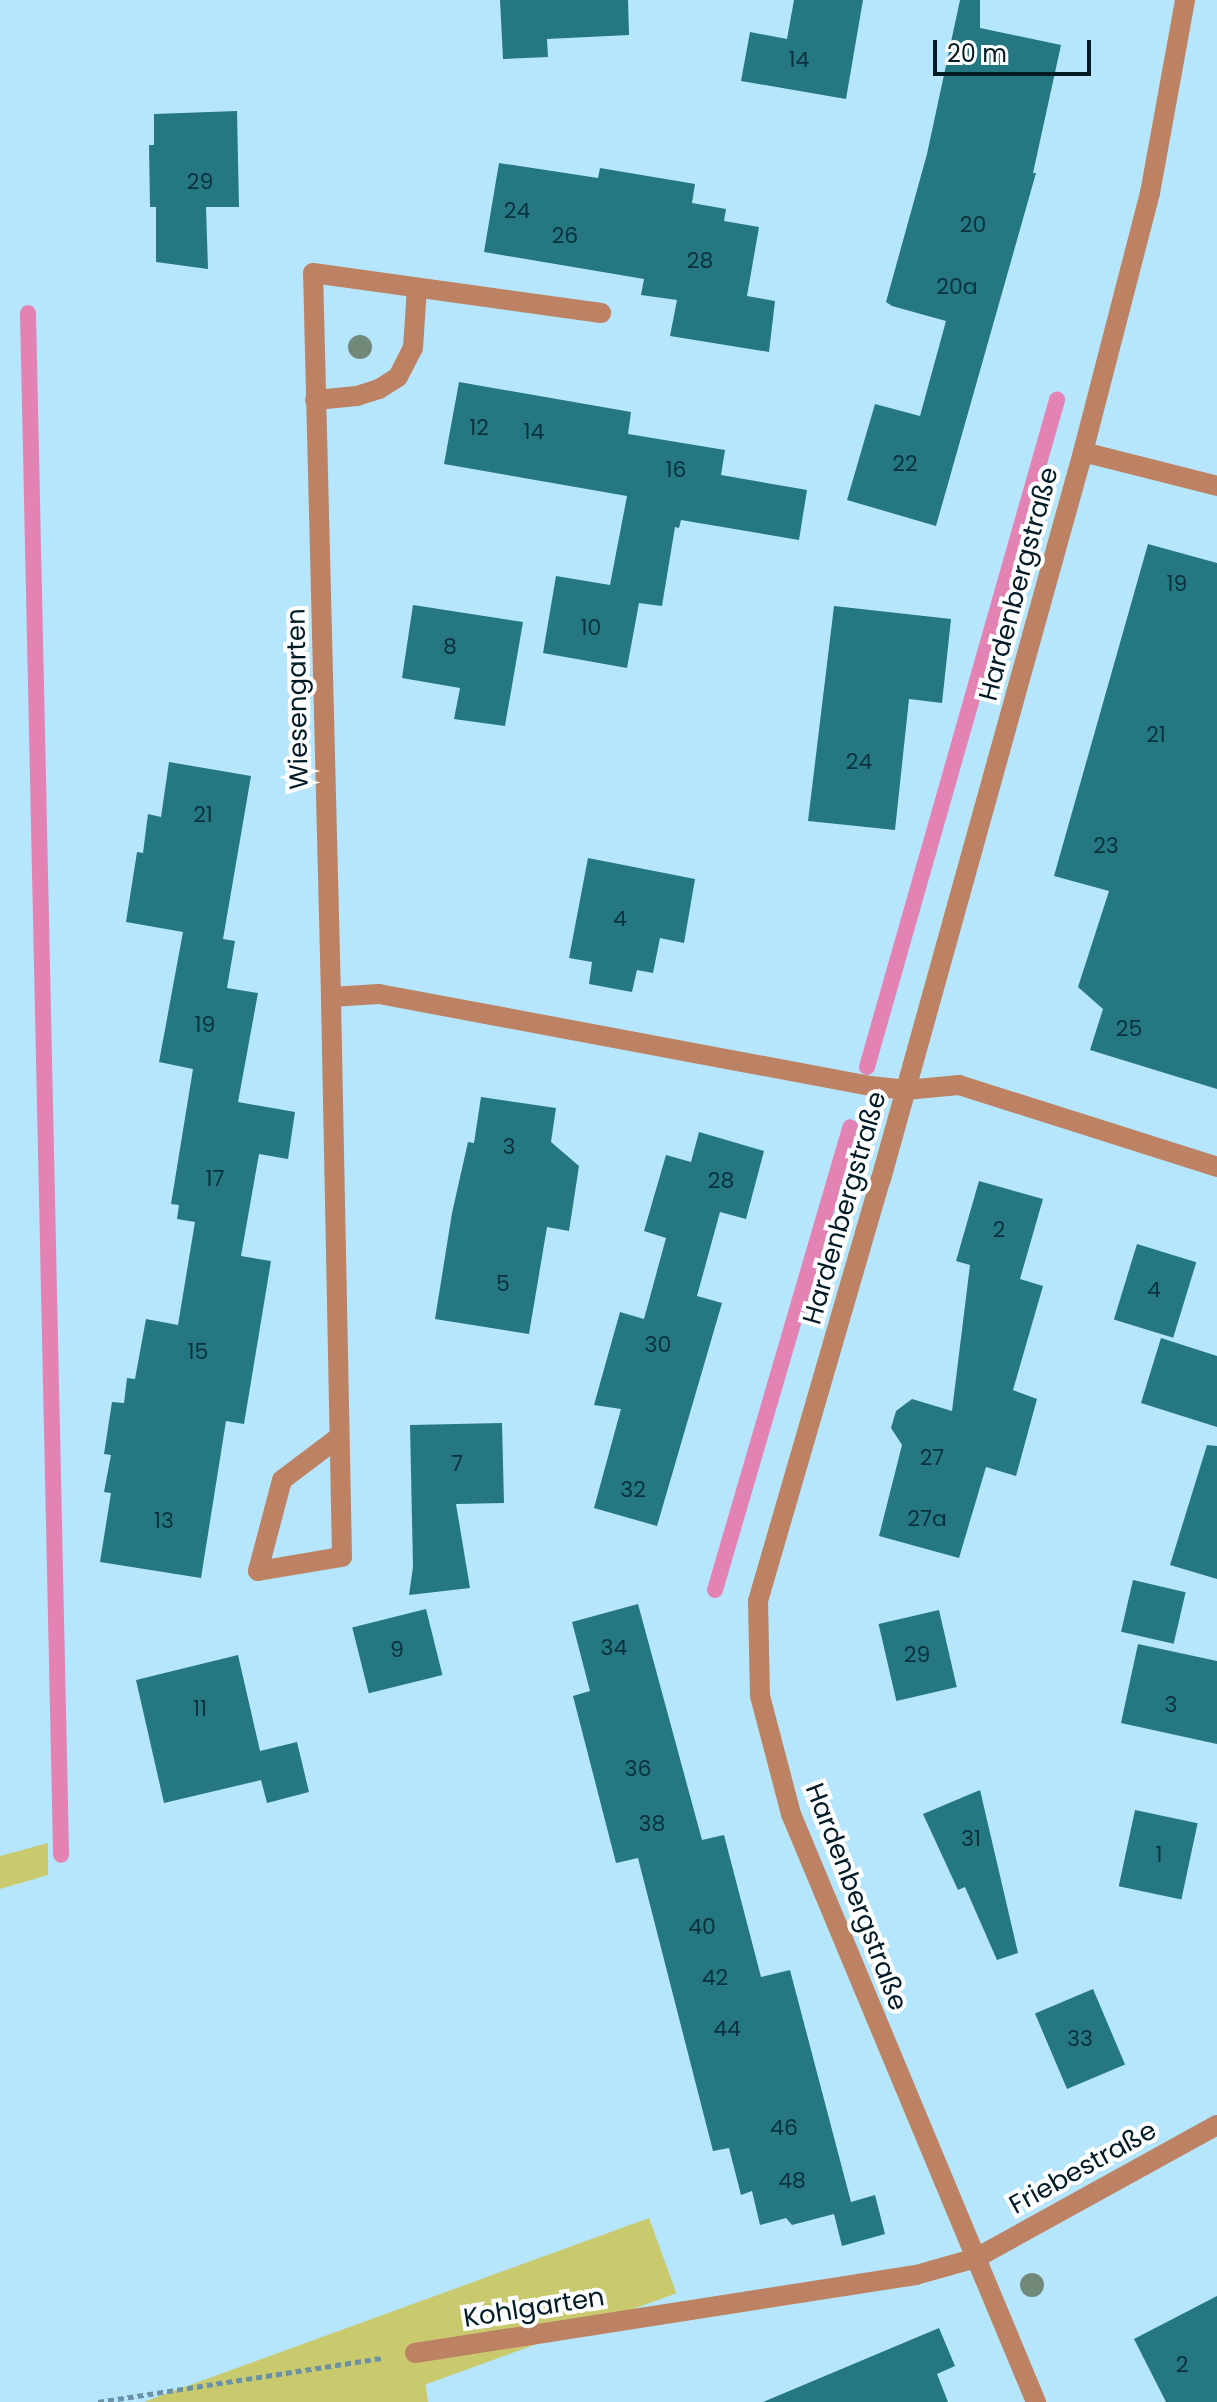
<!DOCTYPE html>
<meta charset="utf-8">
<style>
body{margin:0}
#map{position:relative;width:1217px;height:2402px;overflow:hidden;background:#b6e6fd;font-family:Poppins,sans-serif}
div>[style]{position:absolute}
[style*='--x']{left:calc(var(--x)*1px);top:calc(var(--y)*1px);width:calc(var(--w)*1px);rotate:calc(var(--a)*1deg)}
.green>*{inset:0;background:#c9c96e;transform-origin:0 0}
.stream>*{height:16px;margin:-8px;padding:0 8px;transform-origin:8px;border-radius:8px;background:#e383b4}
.building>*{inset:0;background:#257782;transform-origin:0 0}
.path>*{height:5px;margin-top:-2.5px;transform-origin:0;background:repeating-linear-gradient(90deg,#6b92a4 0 6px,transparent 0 10px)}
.minor>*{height:20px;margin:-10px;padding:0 10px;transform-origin:10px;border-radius:10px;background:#bd8263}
.trees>*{width:24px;height:24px;margin:-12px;border-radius:50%;background:#728879}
span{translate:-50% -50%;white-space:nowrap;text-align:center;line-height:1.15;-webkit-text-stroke:8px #fefefe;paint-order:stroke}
.number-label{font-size:22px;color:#0a323d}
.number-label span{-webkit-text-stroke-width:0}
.street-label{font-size:26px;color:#011b26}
.scale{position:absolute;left:933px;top:40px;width:158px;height:36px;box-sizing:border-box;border:4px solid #011b26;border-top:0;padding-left:10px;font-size:24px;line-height:28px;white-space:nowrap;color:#011b26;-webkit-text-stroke:6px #fefefe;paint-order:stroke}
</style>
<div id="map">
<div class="green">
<div style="clip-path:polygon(48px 1843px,48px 1875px,0 1889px,0 1856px)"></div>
<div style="left:649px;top:2218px;width:80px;height:657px;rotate:70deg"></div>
<div style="clip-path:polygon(425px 2380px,428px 2402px,291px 2402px)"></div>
</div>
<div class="stream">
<div style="--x:28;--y:313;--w:1542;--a:88.77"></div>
<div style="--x:867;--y:1067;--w:694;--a:-74.1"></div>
<div style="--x:715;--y:1590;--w:482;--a:-73.7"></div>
</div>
<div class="building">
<div style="clip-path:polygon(500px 0,628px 0,629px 35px,547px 39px,548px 57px,503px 59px)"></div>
<div style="clip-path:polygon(794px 0,863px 0,846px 99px,741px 81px,750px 32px,787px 39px)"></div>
<div style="clip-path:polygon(960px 0,980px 0,980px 28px,1061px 45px,1033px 173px,1036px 173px,936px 526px,847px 500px,875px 404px,920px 416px,946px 321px,892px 306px,886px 302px,927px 154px)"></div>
<div style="clip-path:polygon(237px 111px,239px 207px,206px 207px,208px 269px,156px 262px,156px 207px,150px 207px,149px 145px,154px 145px,154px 114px)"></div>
<div style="clip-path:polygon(499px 163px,598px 178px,600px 168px,695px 184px,692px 203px,726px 209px,724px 221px,759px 227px,747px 296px,775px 301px,769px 352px,670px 336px,677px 300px,641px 295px,644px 279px,484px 252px)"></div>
<div style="clip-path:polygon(459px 382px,631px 412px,628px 434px,725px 450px,721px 475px,807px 490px,799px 540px,681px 520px,679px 528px,675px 527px,662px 606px,639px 603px,627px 668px,543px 653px,556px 576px,610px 585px,627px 496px,444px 464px)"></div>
<div style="clip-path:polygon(1148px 544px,1217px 563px,1217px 1089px,1090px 1050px,1103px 1009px,1078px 987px,1109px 891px,1054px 876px)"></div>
<div style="clip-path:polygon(413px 605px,523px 622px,505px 726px,454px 719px,460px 688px,402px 678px)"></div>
<div style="clip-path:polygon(834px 606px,951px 619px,942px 703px,909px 699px,895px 830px,808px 821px)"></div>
<div style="clip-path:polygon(169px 762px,251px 776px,223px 939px,235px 941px,227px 988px,258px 993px,238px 1102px,295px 1112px,288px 1159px,259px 1154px,241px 1256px,271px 1261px,244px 1424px,226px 1421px,201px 1578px,100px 1562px,111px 1493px,104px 1492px,111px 1455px,104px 1454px,112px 1402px,124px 1403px,127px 1378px,135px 1379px,146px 1319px,178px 1325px,195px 1222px,177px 1219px,179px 1205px,171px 1204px,193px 1069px,159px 1062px,183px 932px,126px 922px,137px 852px,143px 853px,148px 814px,161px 817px)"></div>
<div style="clip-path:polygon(588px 858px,695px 879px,684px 943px,660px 938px,653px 973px,637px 970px,632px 992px,589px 984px,592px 962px,569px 958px)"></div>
<div style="clip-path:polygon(481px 1097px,556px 1108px,551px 1142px,579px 1166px,569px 1231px,547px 1227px,529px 1334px,435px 1319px,452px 1213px,468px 1142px,474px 1143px)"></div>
<div style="clip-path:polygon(699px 1132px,764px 1151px,746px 1219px,720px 1212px,697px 1296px,722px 1303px,657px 1526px,594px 1508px,621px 1409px,594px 1405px,620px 1312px,644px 1319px,666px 1238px,644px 1231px,666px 1155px,691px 1162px)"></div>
<div style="clip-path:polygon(979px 1181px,1043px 1199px,1020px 1279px,1043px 1286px,1013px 1390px,1037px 1399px,1016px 1476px,986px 1467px,959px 1558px,879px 1536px,902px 1445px,891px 1428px,896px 1411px,912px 1399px,952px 1411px,970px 1265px,956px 1261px)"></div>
<div style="left:1137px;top:1244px;width:62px;height:79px;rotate:17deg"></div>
<div style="clip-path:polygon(1161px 1338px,1217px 1356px,1217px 1427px,1141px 1403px)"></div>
<div style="clip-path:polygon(502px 1423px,504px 1503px,456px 1504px,470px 1588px,409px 1595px,413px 1567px,410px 1425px)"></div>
<div style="clip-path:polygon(1207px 1445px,1217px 1446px,1217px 1579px,1170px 1565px)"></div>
<div style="left:1133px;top:1580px;width:54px;height:53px;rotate:13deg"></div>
<div style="clip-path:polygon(638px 1604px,702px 1840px,724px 1835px,761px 1977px,790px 1970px,851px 2202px,875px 2195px,885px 2234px,842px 2246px,834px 2214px,792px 2225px,786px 2218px,760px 2225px,752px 2191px,741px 2195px,729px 2148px,713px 2151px,638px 1858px,616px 1863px,573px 1696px,590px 1691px,572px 1622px)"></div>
<div style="left:426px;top:1609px;width:68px;height:76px;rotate:76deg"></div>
<div style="left:939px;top:1610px;width:79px;height:62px;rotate:77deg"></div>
<div style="clip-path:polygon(1138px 1644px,1217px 1661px,1217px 1744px,1121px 1723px)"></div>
<div style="clip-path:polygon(238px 1655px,260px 1751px,297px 1742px,309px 1792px,267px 1803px,261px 1780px,164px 1803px,136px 1680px)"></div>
<div style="clip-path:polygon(980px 1790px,1018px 1953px,997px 1960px,965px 1887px,958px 1890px,923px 1814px)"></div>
<div style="left:1135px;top:1810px;width:64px;height:78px;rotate:12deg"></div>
<div style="left:1093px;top:1989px;width:82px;height:63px;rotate:67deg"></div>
<div style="clip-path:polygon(1217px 2296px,1217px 2402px,1166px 2402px,1134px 2339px)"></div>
<div style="clip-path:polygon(939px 2328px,955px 2366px,937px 2374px,948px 2402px,763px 2402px)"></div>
</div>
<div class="path">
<div style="--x:98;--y:2402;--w:287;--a:-8.8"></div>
</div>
<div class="minor">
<div style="--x:315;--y:400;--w:42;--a:-5.4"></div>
<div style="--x:357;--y:396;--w:23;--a:-18"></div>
<div style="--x:379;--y:389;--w:22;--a:-32"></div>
<div style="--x:398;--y:377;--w:33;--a:-63"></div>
<div style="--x:413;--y:348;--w:60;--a:-86.2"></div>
<div style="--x:1083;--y:452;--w:138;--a:14.2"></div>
<div style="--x:331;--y:997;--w:48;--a:-3.6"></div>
<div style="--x:379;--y:994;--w:500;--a:10.6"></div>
<div style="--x:870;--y:1086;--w:36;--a:6"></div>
<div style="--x:906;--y:1090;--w:53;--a:-5.4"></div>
<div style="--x:959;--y:1085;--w:271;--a:17.6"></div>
<div style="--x:339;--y:1437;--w:71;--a:143"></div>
<div style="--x:282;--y:1480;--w:94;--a:104.8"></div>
<div style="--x:258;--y:1571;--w:85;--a:-9.5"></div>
<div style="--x:342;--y:1557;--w:560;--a:-91.13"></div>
<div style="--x:331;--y:997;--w:724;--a:-91.42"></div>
<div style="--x:313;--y:273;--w:291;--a:7.9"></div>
<div style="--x:415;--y:2353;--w:507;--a:-8.85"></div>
<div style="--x:916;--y:2275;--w:62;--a:-15.8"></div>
<div style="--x:976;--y:2258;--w:275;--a:-28.9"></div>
<div style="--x:1036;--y:2402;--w:637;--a:-112.62"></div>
<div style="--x:791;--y:1814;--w:122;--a:-104.7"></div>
<div style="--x:760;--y:1696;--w:95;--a:-91.2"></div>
<div style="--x:758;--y:1601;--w:440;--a:-73.8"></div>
<div style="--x:881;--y:1179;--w:755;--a:-74.47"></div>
<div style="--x:1083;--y:452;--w:268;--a:-75.5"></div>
<div style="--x:1150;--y:193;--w:196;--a:-79.7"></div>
</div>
<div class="trees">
<div style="left:360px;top:347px"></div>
<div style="left:1032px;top:2285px"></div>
</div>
<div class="number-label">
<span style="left:799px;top:60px">14</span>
<span style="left:200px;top:182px">29</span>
<span style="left:517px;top:211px">24</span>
<span style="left:973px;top:225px">20</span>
<span style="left:565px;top:236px">26</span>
<span style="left:700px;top:261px">28</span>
<span style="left:957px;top:287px">20a</span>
<span style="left:479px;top:428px">12</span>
<span style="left:534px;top:432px">14</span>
<span style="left:905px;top:464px">22</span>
<span style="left:676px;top:470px">16</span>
<span style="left:1177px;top:584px">19</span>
<span style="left:591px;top:628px">10</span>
<span style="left:450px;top:647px">8</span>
<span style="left:1156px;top:735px">21</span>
<span style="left:859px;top:762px">24</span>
<span style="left:203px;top:815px">21</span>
<span style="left:1106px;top:846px">23</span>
<span style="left:620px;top:919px">4</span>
<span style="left:205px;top:1025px">19</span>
<span style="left:1129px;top:1029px">25</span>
<span style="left:509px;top:1147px">3</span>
<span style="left:215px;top:1179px">17</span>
<span style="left:721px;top:1181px">28</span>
<span style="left:999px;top:1230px">2</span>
<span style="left:503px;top:1284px">5</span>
<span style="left:1154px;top:1290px">4</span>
<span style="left:658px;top:1345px">30</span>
<span style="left:198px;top:1352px">15</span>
<span style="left:932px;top:1458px">27</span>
<span style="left:457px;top:1464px">7</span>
<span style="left:633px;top:1490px">32</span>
<span style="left:927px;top:1519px">27a</span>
<span style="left:164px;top:1521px">13</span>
<span style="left:614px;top:1648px">34</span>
<span style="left:397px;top:1650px">9</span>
<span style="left:917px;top:1655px">29</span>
<span style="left:1171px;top:1705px">3</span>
<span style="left:200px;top:1709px">11</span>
<span style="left:638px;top:1769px">36</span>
<span style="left:652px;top:1824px">38</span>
<span style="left:971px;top:1839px">31</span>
<span style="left:1159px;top:1855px">1</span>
<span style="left:702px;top:1927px">40</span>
<span style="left:715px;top:1978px">42</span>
<span style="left:727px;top:2029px">44</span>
<span style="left:1080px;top:2039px">33</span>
<span style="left:784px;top:2128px">46</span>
<span style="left:792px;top:2181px">48</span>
<span style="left:1182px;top:2365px">2</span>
</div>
<div class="street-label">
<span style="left:1019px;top:584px;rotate:-75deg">Hardenbergstraße</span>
<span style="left:298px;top:699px;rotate:-91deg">Wiesengarten</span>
<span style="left:845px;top:1208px;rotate:-74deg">Hardenbergstraße</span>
<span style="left:856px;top:1897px;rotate:69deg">Hardenbergstraße</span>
<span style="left:1083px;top:2168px;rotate:-29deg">Friebestraße</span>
<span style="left:534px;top:2308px;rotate:-9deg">Kohlgarten</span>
</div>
<div class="scale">20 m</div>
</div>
